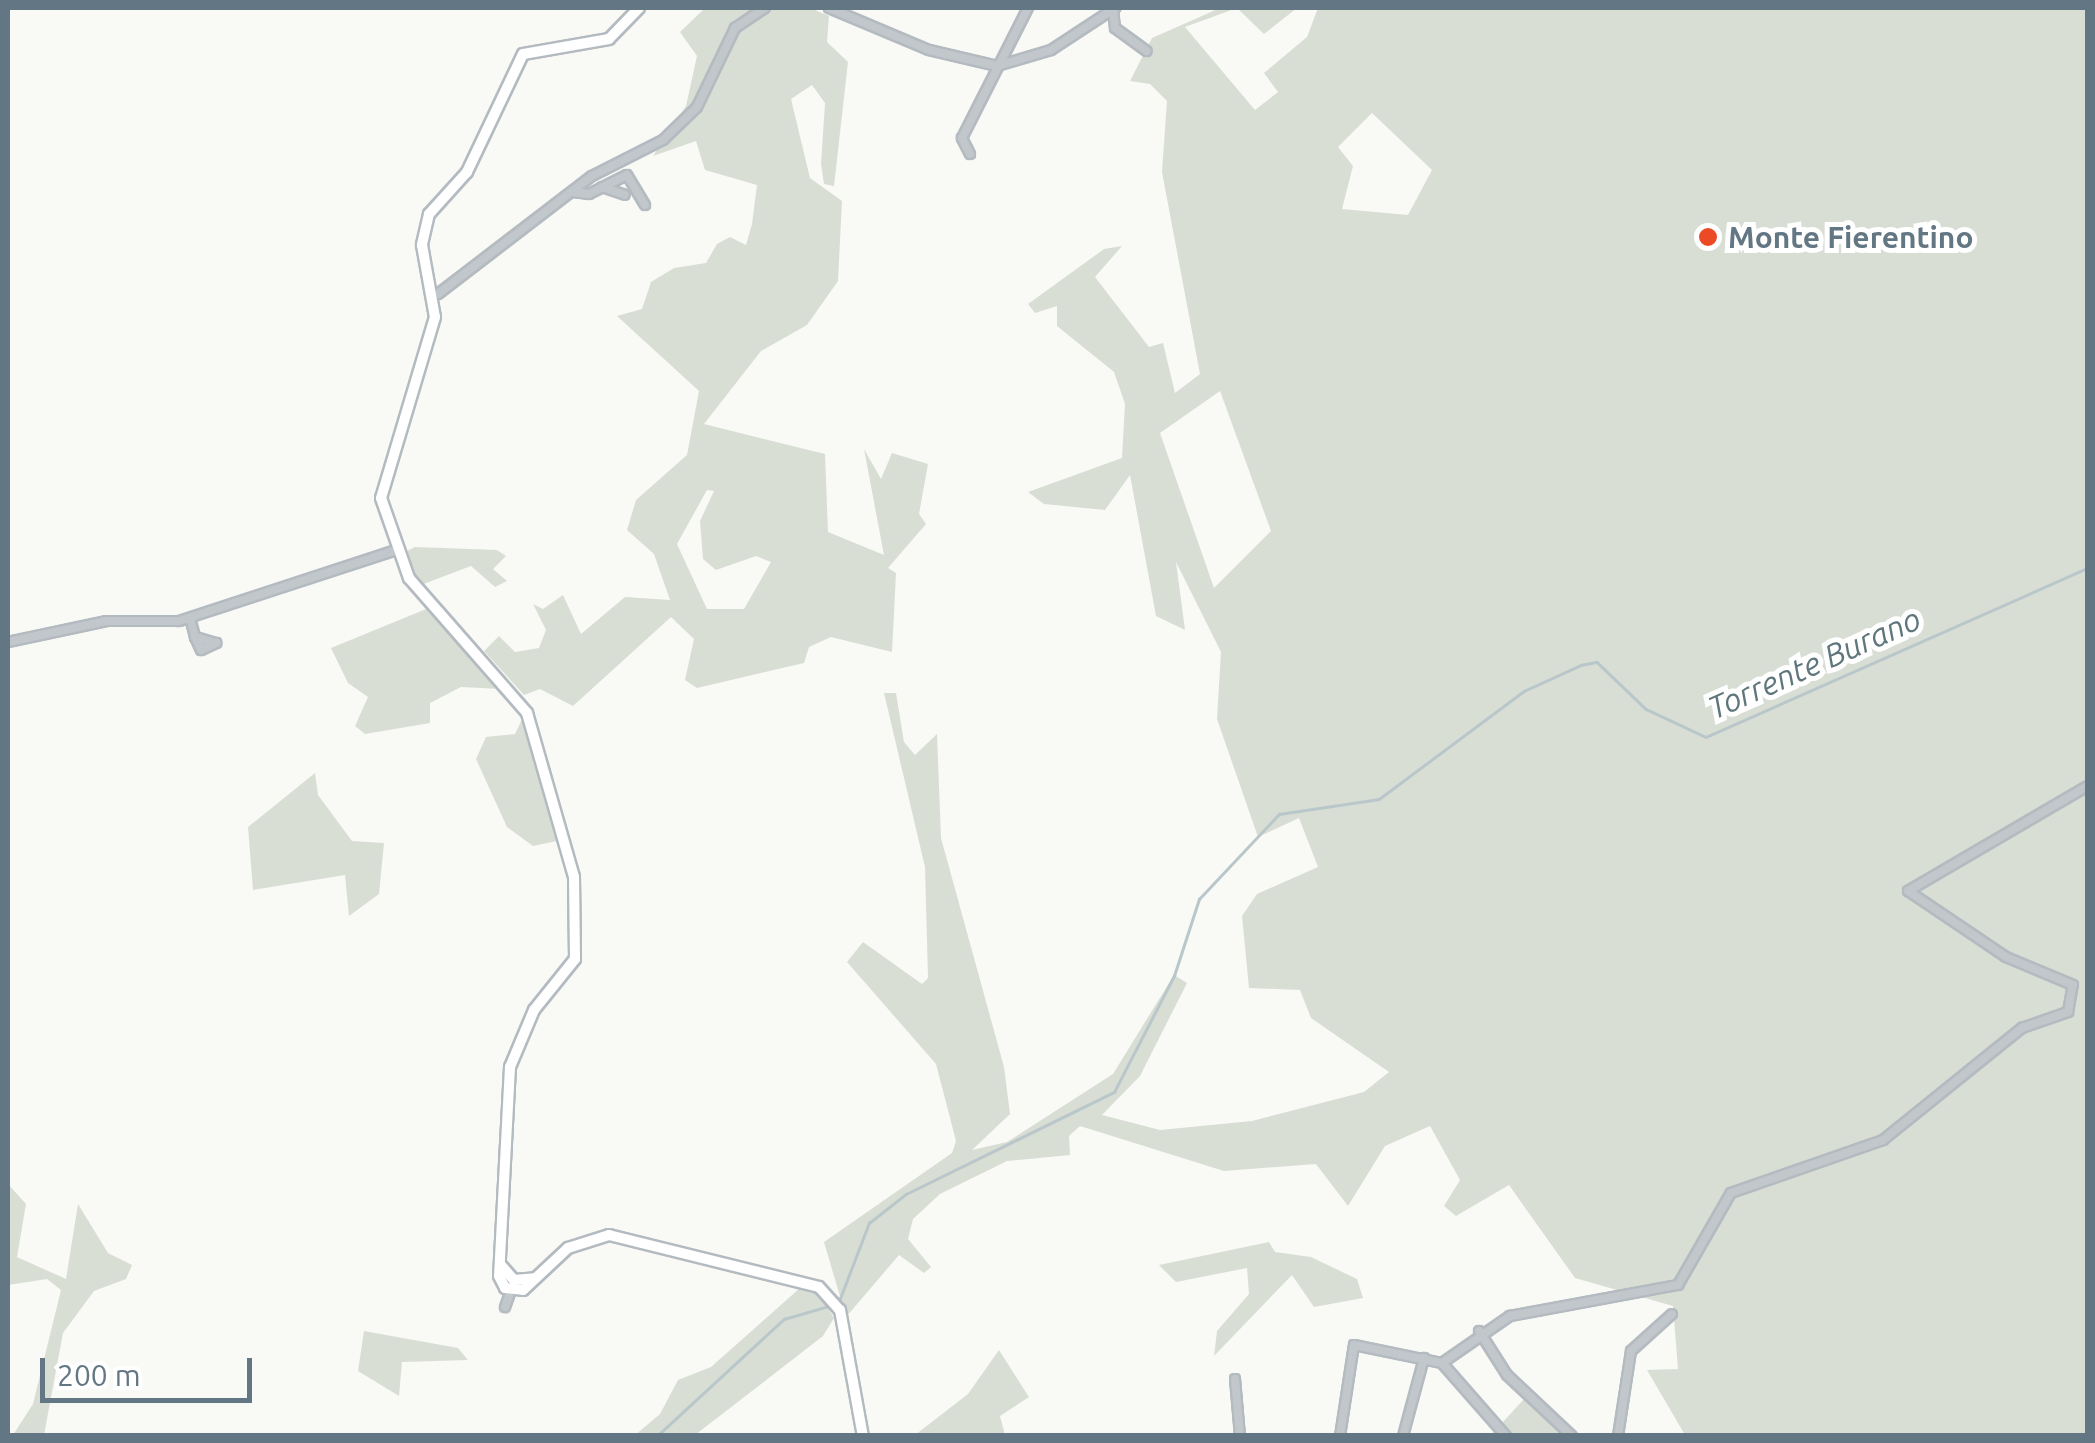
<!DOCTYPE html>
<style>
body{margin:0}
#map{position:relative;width:2095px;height:1443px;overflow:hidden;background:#f9f9f6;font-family:Ubuntu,sans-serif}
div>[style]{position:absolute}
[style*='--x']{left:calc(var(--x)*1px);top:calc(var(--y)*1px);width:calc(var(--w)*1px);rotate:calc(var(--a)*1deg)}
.green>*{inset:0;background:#d9ded5}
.stream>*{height:2.5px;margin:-1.25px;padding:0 1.25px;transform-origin:1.25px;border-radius:1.25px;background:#b9c7ca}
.roads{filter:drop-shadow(2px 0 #b4bbc0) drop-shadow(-2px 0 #b4bbc0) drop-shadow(0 2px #b4bbc0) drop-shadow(0 -2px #b4bbc0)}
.street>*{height:8px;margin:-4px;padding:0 4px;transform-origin:4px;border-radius:4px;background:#c2c7cb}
.secondary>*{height:10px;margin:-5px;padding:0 5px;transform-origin:5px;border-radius:5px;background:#fff}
.dots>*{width:28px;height:28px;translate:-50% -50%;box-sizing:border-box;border:5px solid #fff;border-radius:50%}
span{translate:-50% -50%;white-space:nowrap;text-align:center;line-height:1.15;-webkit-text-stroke:10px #fff;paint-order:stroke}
.poi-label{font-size:30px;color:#637683;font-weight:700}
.left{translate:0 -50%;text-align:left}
.water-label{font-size:32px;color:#5e767c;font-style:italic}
.frame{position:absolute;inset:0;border:10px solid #637683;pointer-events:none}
.scale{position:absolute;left:40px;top:1358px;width:212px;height:45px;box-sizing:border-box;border:5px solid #637683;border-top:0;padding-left:12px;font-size:30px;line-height:35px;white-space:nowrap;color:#637683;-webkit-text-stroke:8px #fff;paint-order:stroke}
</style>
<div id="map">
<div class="green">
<div style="clip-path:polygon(evenodd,705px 8px,810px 8px,829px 16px,827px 42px,848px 62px,834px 186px,824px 184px,821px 164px,825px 103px,812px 85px,791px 99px,810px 178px,842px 201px,838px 281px,807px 325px,761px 351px,704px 424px,825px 454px,828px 532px,884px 555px,864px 449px,881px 479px,892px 453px,928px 464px,919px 514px,926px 524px,888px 568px,896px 573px,892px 652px,831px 637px,809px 647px,804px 663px,697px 688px,685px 680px,694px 639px,671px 617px,573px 706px,540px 689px,524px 695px,484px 651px,499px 636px,515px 652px,539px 648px,546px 630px,533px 604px,543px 609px,563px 595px,581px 634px,625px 597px,670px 600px,654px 554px,627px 530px,636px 500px,687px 455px,699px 391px,617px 316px,642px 309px,651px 282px,674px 268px,706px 263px,717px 244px,730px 237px,746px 245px,752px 224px,757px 185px,705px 170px,696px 141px,653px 156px,686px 106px,697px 56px,680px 32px,705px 8px,707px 490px,714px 491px,700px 521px,703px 559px,716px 570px,756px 556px,771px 562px,744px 609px,707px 609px,677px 544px,707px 490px)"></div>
<div style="clip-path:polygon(evenodd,1220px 8px,1297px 8px,1264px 34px,1237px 8px,1185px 27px,1255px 110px,1278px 92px,1264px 73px,1307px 37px,1318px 8px,2087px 8px,2087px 1435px,1685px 1435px,1647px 1370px,1678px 1369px,1673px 1306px,1575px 1278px,1509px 1185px,1456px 1216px,1444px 1206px,1460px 1180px,1430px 1126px,1385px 1146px,1348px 1206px,1316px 1164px,1224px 1171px,1080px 1126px,1069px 1136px,1070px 1155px,1007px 1161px,940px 1194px,913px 1219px,908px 1239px,931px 1267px,924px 1273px,899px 1255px,846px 1317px,824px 1242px,952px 1153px,956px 1141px,936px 1064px,847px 962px,863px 942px,922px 984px,928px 978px,925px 867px,884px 693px,896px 693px,904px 742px,915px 755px,937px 734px,941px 838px,1004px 1067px,1010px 1114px,972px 1150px,1007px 1142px,1113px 1074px,1174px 975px,1187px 983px,1140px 1076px,1102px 1115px,1160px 1130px,1252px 1121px,1364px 1092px,1389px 1072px,1311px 1018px,1300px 990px,1249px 988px,1242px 916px,1257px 894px,1318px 867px,1299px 818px,1258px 837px,1217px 719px,1221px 652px,1176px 562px,1185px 630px,1156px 616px,1130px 475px,1105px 510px,1044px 504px,1028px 492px,1122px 458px,1125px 404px,1114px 372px,1057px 326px,1057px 306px,1035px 313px,1028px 304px,1104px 249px,1122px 246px,1095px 277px,1149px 347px,1163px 343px,1175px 393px,1200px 374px,1162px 172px,1167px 101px,1150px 84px,1130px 81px,1152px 38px,1220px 8px,1372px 113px,1432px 170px,1408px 215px,1342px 209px,1353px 166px,1338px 147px,1372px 113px,1220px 8px,1220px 391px,1271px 531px,1214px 588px,1160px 433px,1220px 391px)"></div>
<div style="clip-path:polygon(415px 547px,497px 550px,506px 556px,493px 569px,507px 581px,495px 587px,471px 566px,421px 585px,401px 554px)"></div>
<div style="clip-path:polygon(431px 607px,501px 689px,461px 687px,430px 703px,430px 723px,365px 734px,355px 726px,368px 697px,348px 683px,331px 648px)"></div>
<div style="clip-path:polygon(523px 717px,557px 841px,533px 846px,507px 827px,476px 759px,486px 737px,515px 734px)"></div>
<div style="clip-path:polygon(315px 773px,318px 795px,352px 841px,384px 843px,379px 894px,349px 916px,345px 875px,253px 890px,248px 827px)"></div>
<div style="clip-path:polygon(8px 1184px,26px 1204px,17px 1257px,66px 1279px,78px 1204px,108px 1253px,132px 1265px,126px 1279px,94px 1291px,63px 1333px,44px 1435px,13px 1435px,33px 1404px,61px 1290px,47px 1279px,8px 1285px)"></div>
<div style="clip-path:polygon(1269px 1242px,1275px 1252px,1311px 1257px,1357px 1279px,1363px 1298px,1314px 1307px,1292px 1275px,1214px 1356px,1217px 1331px,1249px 1294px,1247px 1268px,1176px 1282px,1159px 1265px)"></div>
<div style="clip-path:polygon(800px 1288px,818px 1292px,834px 1318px,823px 1336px,695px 1435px,634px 1436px,660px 1414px,678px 1380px,711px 1367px)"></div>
<div style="clip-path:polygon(364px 1331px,458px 1348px,468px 1360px,402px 1362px,399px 1396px,358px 1371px)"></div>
<div style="clip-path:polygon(999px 1350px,1029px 1397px,1000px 1416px,1005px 1435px,915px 1435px,968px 1394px)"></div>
<div style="clip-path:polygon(1524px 1399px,1570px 1435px,1491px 1435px)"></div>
</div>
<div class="stream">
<div style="--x:839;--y:1301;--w:84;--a:-69"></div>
<div style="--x:869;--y:1223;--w:47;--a:-38.1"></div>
<div style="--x:906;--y:1194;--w:232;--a:-26.1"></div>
<div style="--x:1114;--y:1092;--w:131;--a:-62.7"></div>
<div style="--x:1174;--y:976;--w:81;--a:-72"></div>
<div style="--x:1199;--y:899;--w:117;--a:-46.7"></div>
<div style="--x:1279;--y:814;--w:101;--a:-8.5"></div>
<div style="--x:1379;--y:799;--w:181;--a:-36.7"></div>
<div style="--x:1524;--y:691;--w:63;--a:-24.5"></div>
<div style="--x:1581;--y:665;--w:16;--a:-11"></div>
<div style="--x:1597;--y:662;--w:68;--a:43.8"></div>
<div style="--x:1646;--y:709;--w:66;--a:25"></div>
<div style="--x:1706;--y:737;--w:418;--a:-23.9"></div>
<div style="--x:657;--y:1436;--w:173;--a:-42.7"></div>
<div style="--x:784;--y:1319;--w:50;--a:-16.3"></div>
</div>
<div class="roads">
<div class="street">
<div style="--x:829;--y:8;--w:108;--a:22.8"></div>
<div style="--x:929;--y:50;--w:70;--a:13.2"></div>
<div style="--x:997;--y:66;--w:56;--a:-16.5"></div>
<div style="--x:1051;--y:50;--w:77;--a:-33.3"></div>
<div style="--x:1113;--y:9;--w:19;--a:84"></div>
<div style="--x:1115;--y:28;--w:39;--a:36"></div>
<div style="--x:970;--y:154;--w:18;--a:-117"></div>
<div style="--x:962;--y:138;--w:146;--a:-63.1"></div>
<div style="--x:602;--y:187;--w:24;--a:19"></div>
<div style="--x:573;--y:192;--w:16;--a:7"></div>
<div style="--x:589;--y:194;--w:42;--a:-26.6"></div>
<div style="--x:627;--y:175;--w:35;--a:59"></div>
<div style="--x:438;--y:294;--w:194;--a:-37.5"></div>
<div style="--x:592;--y:176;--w:80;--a:-26.9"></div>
<div style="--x:663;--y:140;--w:47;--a:-44.1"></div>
<div style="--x:697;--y:107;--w:88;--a:-64.3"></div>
<div style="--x:735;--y:28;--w:36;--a:-34"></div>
<div style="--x:190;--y:618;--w:20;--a:75"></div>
<div style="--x:195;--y:637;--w:14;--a:65"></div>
<div style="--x:201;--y:650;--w:17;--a:-25"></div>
<div style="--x:216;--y:643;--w:22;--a:-164"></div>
<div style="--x:8;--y:642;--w:101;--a:-12"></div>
<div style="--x:107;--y:621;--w:72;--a:0"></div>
<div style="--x:179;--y:621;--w:225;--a:-18.1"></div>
<div style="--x:505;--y:1307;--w:20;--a:-70"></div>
<div style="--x:1479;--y:1331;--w:52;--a:57.5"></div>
<div style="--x:1507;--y:1375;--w:89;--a:43.2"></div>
<div style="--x:1442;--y:1363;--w:83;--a:-34.7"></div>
<div style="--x:1510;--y:1316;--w:171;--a:-10.5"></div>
<div style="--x:1678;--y:1285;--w:106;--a:-60.1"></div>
<div style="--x:1731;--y:1193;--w:161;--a:-19.2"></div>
<div style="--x:1883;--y:1140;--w:179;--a:-38.9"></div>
<div style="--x:2022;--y:1028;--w:49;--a:-19.2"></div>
<div style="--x:2068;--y:1012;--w:27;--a:-80"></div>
<div style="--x:2073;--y:985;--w:73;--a:-157.3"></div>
<div style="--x:2006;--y:957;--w:118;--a:-146"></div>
<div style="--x:1908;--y:891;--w:208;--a:-30.3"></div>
<div style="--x:1235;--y:1379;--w:57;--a:85"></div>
<div style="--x:1340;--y:1436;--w:92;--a:-81.3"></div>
<div style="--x:1354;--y:1345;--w:90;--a:11.6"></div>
<div style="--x:1442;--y:1363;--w:97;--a:48.8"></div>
<div style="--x:1403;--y:1436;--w:81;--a:-74.9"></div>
<div style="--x:1618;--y:1436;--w:86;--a:-81.3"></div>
<div style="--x:1631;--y:1351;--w:55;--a:-42.1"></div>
</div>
<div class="secondary">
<div style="--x:639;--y:8;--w:43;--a:134.1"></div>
<div style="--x:609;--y:39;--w:87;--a:170.1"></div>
<div style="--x:523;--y:54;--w:131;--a:115.4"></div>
<div style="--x:467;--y:172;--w:57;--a:132.1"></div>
<div style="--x:429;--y:214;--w:32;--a:103"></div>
<div style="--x:422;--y:245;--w:73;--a:79.8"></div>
<div style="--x:435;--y:317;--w:189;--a:106.6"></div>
<div style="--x:381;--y:498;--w:85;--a:70.7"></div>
<div style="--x:409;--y:578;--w:179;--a:48.8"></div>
<div style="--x:527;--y:713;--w:171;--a:74"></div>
<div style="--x:574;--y:877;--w:82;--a:89.3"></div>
<div style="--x:575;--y:959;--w:65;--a:128.8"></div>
<div style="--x:534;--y:1010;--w:62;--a:112.8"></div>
<div style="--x:510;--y:1067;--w:209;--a:93"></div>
<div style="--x:499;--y:1276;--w:13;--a:63"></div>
<div style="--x:505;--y:1288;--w:18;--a:6"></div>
<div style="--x:523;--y:1290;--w:62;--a:-43"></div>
<div style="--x:568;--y:1248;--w:43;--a:-17.6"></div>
<div style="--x:609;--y:1235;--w:216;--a:13.9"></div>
<div style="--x:819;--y:1287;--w:31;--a:48"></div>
<div style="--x:840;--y:1310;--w:128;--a:79.7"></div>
<div style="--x:500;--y:1264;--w:21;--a:49"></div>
<div style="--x:514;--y:1280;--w:21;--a:-5"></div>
</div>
</div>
<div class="dots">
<div style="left:1708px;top:237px;background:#eb4a25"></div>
</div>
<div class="poi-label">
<span class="left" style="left:1728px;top:237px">Monte Fierentino</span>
</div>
<div class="water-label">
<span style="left:1814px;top:663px;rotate:-24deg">Torrente Burano</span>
</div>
<div class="frame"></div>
<div class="scale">200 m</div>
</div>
